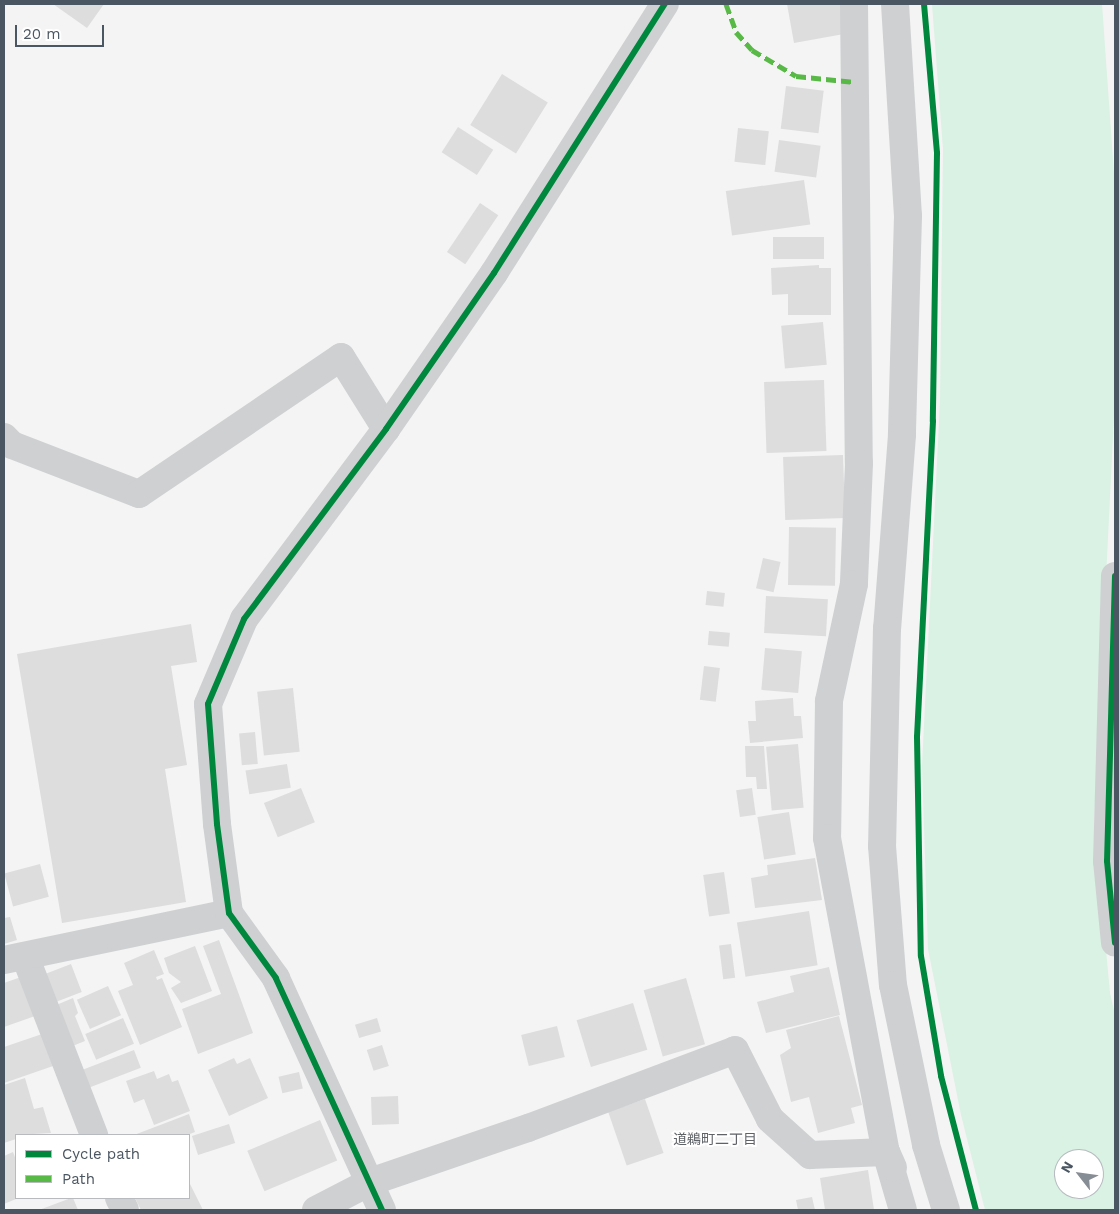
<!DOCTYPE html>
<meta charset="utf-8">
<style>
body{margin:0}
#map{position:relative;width:1119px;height:1214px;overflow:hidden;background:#f4f4f4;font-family:"Work Sans","Noto Sans JP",sans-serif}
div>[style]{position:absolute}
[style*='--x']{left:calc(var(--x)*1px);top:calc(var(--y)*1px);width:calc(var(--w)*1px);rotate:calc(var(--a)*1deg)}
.green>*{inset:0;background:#d9f2e3}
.building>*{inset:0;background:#ddddde;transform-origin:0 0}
.minor>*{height:28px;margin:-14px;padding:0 14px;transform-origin:14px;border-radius:14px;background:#ced0d2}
.quiet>*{height:5px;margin-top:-2.5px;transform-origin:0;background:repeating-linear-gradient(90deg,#58b947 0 10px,transparent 0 15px)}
.cycleway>*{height:6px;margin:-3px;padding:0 3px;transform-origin:3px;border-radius:3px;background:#00873e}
span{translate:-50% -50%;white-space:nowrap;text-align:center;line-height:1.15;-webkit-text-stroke:4px #fff;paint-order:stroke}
.neighbourhood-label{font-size:14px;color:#5f6368}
.frame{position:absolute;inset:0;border:5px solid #4a5661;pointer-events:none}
.legend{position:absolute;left:15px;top:1134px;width:175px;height:65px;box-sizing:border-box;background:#fff;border:1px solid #b7bbc0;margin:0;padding:6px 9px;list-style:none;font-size:15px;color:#4a5661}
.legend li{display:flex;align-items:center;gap:10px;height:25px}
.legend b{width:25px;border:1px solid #b7bbc0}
.north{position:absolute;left:1054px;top:1149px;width:50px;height:50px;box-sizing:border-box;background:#fff;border:1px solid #b7bbc0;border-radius:50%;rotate:300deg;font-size:14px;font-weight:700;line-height:20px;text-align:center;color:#4a5661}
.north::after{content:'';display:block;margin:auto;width:18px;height:22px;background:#868d94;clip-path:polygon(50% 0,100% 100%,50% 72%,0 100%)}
.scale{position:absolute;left:15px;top:25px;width:89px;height:22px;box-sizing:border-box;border:2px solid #4a5661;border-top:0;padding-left:6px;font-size:15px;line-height:18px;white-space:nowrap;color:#4a5661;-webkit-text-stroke:4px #fff;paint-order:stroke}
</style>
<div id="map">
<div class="green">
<div style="clip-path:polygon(evenodd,932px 4px,1102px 4px,1115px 188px,1115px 395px,1094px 822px,1110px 993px,1115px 1015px,1115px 1210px,985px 1210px,961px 1115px,928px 949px,922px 766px,940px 402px,943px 149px,932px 4px,1064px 1159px,1094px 1159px,1094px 1189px,1064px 1189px,1064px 1159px)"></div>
</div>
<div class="building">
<div style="clip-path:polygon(53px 4px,104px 4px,87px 28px)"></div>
<div style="clip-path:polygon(787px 4px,845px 4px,844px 34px,794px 43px)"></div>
<div style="left:502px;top:74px;width:54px;height:60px;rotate:32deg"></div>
<div style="left:786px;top:86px;width:38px;height:43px;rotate:7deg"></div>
<div style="left:458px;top:127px;width:42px;height:30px;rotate:33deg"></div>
<div style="left:738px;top:128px;width:31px;height:34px;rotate:6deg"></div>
<div style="left:779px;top:140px;width:42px;height:32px;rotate:8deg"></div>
<div style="left:804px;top:180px;width:45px;height:79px;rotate:82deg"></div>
<div style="left:480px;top:203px;width:22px;height:59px;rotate:34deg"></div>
<div style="left:773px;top:237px;width:51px;height:22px"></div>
<div style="clip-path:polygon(819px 265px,819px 268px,831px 268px,831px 315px,788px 315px,788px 294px,772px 295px,771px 268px)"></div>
<div style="left:823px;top:322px;width:43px;height:42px;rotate:85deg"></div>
<div style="left:824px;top:380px;width:71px;height:60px;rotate:88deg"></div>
<div style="left:843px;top:455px;width:63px;height:60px;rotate:88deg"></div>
<div style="left:789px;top:527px;width:47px;height:58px;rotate:1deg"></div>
<div style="left:763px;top:558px;width:18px;height:31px;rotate:13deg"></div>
<div style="left:707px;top:591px;width:18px;height:14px;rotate:6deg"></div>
<div style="left:766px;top:596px;width:62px;height:37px;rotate:3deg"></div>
<div style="clip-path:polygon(191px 624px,197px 662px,171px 666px,187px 765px,165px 769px,186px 902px,62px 923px,17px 654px)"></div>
<div style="left:709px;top:631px;width:21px;height:14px;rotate:5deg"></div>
<div style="left:765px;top:648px;width:37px;height:42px;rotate:5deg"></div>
<div style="left:704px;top:666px;width:16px;height:34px;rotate:7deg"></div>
<div style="left:293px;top:688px;width:64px;height:36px;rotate:84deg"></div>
<div style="clip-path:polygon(793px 698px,794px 716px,801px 716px,803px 738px,750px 743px,748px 721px,756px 721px,755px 701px)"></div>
<div style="left:255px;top:732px;width:32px;height:16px;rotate:85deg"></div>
<div style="left:798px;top:744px;width:64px;height:32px;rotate:85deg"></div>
<div style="clip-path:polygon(745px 746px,764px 746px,767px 789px,757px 789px,756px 777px,746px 777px)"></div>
<div style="left:287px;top:764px;width:24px;height:42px;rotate:81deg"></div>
<div style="left:301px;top:788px;width:37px;height:40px;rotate:68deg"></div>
<div style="left:752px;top:788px;width:27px;height:16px;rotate:82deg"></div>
<div style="left:789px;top:812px;width:43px;height:32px;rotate:81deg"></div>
<div style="clip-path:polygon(815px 858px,822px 900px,755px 908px,751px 878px,768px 875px,767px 865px)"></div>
<div style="left:40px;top:864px;width:34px;height:37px;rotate:75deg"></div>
<div style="left:724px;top:872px;width:42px;height:21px;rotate:82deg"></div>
<div style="left:809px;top:911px;width:55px;height:73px;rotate:81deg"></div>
<div style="clip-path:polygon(10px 917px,17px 940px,4px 944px,4px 918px)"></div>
<div style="clip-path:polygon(219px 940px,253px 1033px,198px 1054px,182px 1009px,221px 994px,203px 946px)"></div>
<div style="left:731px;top:944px;width:34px;height:12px;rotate:83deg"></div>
<div style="clip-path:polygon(195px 946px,212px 991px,181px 1003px,171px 988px,181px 982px,169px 973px,164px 958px)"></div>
<div style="clip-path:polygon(154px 950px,164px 974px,156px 977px,157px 980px,162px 978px,182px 1027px,140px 1045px,118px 991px,133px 985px,124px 963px)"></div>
<div style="left:71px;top:964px;width:30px;height:34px;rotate:69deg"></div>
<div style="clip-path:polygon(829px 967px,840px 1015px,766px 1033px,757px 1002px,794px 992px,790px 976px)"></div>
<div style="clip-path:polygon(21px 977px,35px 1016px,4px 1027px,4px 983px)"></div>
<div style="left:686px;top:978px;width:69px;height:44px;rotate:74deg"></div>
<div style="left:108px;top:986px;width:32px;height:34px;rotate:66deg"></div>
<div style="clip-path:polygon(73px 998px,78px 1013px,75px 1016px,85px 1041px,65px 1049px,49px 1008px)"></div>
<div style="left:633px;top:1003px;width:49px;height:59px;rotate:73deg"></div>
<div style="clip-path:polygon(839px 1016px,862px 1105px,851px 1108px,855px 1123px,818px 1133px,809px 1097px,791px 1102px,780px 1055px,791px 1048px,786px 1030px)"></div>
<div style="left:123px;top:1018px;width:28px;height:41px;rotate:67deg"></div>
<div style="left:377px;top:1018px;width:14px;height:23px;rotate:73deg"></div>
<div style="left:557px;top:1026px;width:32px;height:37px;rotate:76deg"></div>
<div style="clip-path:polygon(45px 1033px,56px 1065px,4px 1083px,4px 1047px)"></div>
<div style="left:382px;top:1045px;width:22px;height:16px;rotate:72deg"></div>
<div style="left:134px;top:1050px;width:19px;height:55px;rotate:69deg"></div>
<div style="clip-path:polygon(234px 1058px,237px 1064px,250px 1058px,268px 1098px,229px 1116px,208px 1070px)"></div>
<div style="clip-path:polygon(154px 1071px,157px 1079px,169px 1074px,172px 1082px,178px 1080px,190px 1111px,154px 1125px,144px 1099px,134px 1103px,126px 1081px)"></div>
<div style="left:299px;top:1072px;width:17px;height:21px;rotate:77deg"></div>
<div style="clip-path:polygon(25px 1078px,34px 1109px,43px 1107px,51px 1133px,16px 1135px,16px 1139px,4px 1143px,4px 1085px)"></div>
<div style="left:398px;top:1096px;width:28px;height:27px;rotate:88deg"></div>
<div style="left:645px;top:1099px;width:57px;height:39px;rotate:71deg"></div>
<div style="clip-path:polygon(189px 1114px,195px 1132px,187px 1135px,134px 1135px)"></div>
<div style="left:320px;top:1120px;width:44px;height:79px;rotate:67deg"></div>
<div style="left:229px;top:1124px;width:20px;height:39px;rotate:72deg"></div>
<div style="clip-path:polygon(13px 1152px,16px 1160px,16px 1199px,4px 1204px,4px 1156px)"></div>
<div style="clip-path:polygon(868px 1170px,874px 1210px,825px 1210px,820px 1178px)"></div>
<div style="clip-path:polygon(189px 1182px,203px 1210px,141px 1210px,135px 1198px,189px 1198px)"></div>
<div style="clip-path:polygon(812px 1197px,815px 1210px,798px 1210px,796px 1200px)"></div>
<div style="clip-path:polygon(73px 1198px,78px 1210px,39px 1210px,71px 1198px)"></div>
</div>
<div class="minor">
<div style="--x:854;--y:4;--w:459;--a:89.4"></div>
<div style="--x:859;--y:463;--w:121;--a:92.4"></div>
<div style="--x:854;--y:584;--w:120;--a:102.1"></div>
<div style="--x:829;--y:701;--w:137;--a:90.8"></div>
<div style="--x:827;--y:838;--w:319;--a:79.4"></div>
<div style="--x:886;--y:1152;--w:60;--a:73.7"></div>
<div style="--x:895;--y:4;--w:212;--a:86.5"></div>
<div style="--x:908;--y:216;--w:219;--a:91.6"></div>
<div style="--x:902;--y:435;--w:194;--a:94.4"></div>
<div style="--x:887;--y:628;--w:218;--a:91.3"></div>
<div style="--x:882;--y:846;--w:139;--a:85.5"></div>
<div style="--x:893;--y:985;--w:163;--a:78.3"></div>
<div style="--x:926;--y:1145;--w:68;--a:72.9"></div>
<div style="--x:4;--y:437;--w:11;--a:45"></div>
<div style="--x:12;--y:445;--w:136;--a:21.1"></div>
<div style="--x:139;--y:494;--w:244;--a:-34.1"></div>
<div style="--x:341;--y:357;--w:85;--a:58"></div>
<div style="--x:1115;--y:576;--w:285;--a:91.6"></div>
<div style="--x:1107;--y:861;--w:82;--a:84.4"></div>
<div style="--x:25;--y:956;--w:192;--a:68.9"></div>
<div style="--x:4;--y:960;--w:230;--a:-11.8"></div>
<div style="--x:119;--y:1198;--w:13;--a:63"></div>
<div style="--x:316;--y:1210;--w:61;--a:-27.4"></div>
<div style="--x:370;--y:1182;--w:167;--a:-18.9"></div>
<div style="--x:528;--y:1128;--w:221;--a:-20.6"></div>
<div style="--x:735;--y:1050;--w:77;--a:63.1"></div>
<div style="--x:770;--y:1119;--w:54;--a:42"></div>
<div style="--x:810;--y:1155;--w:76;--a:-2.3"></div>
<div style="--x:886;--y:1152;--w:17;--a:66"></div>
<div style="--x:382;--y:1210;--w:255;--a:-114.6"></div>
<div style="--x:276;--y:978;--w:80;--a:-125.9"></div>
<div style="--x:229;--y:913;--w:90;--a:-97.7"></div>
<div style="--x:217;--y:824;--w:120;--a:-94.3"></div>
<div style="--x:208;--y:704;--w:92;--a:-67"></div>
<div style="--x:244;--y:619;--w:237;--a:-53.2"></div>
<div style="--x:386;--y:429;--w:190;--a:-55.3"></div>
<div style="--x:494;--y:273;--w:319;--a:-57.6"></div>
</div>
<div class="quiet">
<div style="--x:726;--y:4;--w:30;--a:70"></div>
<div style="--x:736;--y:32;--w:24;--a:48"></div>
<div style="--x:752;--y:50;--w:51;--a:30.6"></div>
<div style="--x:796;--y:76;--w:59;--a:5.8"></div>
</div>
<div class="cycleway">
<div style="--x:924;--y:4;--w:150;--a:85"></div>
<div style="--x:937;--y:153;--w:268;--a:90.9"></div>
<div style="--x:933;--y:421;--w:316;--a:92.9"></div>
<div style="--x:917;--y:737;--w:219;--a:89"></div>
<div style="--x:921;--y:956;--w:122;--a:80.5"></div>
<div style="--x:941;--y:1076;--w:138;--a:75.4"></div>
<div style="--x:1115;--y:576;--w:285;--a:91.6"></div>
<div style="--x:1107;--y:861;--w:82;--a:84.4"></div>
<div style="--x:382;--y:1210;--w:255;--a:-114.6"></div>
<div style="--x:276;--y:978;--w:80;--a:-125.9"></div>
<div style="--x:229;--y:913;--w:90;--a:-97.7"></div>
<div style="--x:217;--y:824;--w:120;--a:-94.3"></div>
<div style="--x:208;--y:704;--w:92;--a:-67"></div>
<div style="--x:244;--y:619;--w:237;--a:-53.2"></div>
<div style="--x:386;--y:429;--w:190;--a:-55.3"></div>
<div style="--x:494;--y:273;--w:319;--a:-57.6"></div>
</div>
<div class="neighbourhood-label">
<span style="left:715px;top:1139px">道鵜町二丁目</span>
</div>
<div class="frame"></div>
<ul class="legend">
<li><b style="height:6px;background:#00873e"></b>Cycle path</li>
<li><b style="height:6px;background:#58b947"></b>Path</li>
</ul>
<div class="north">N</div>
<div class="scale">20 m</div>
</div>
